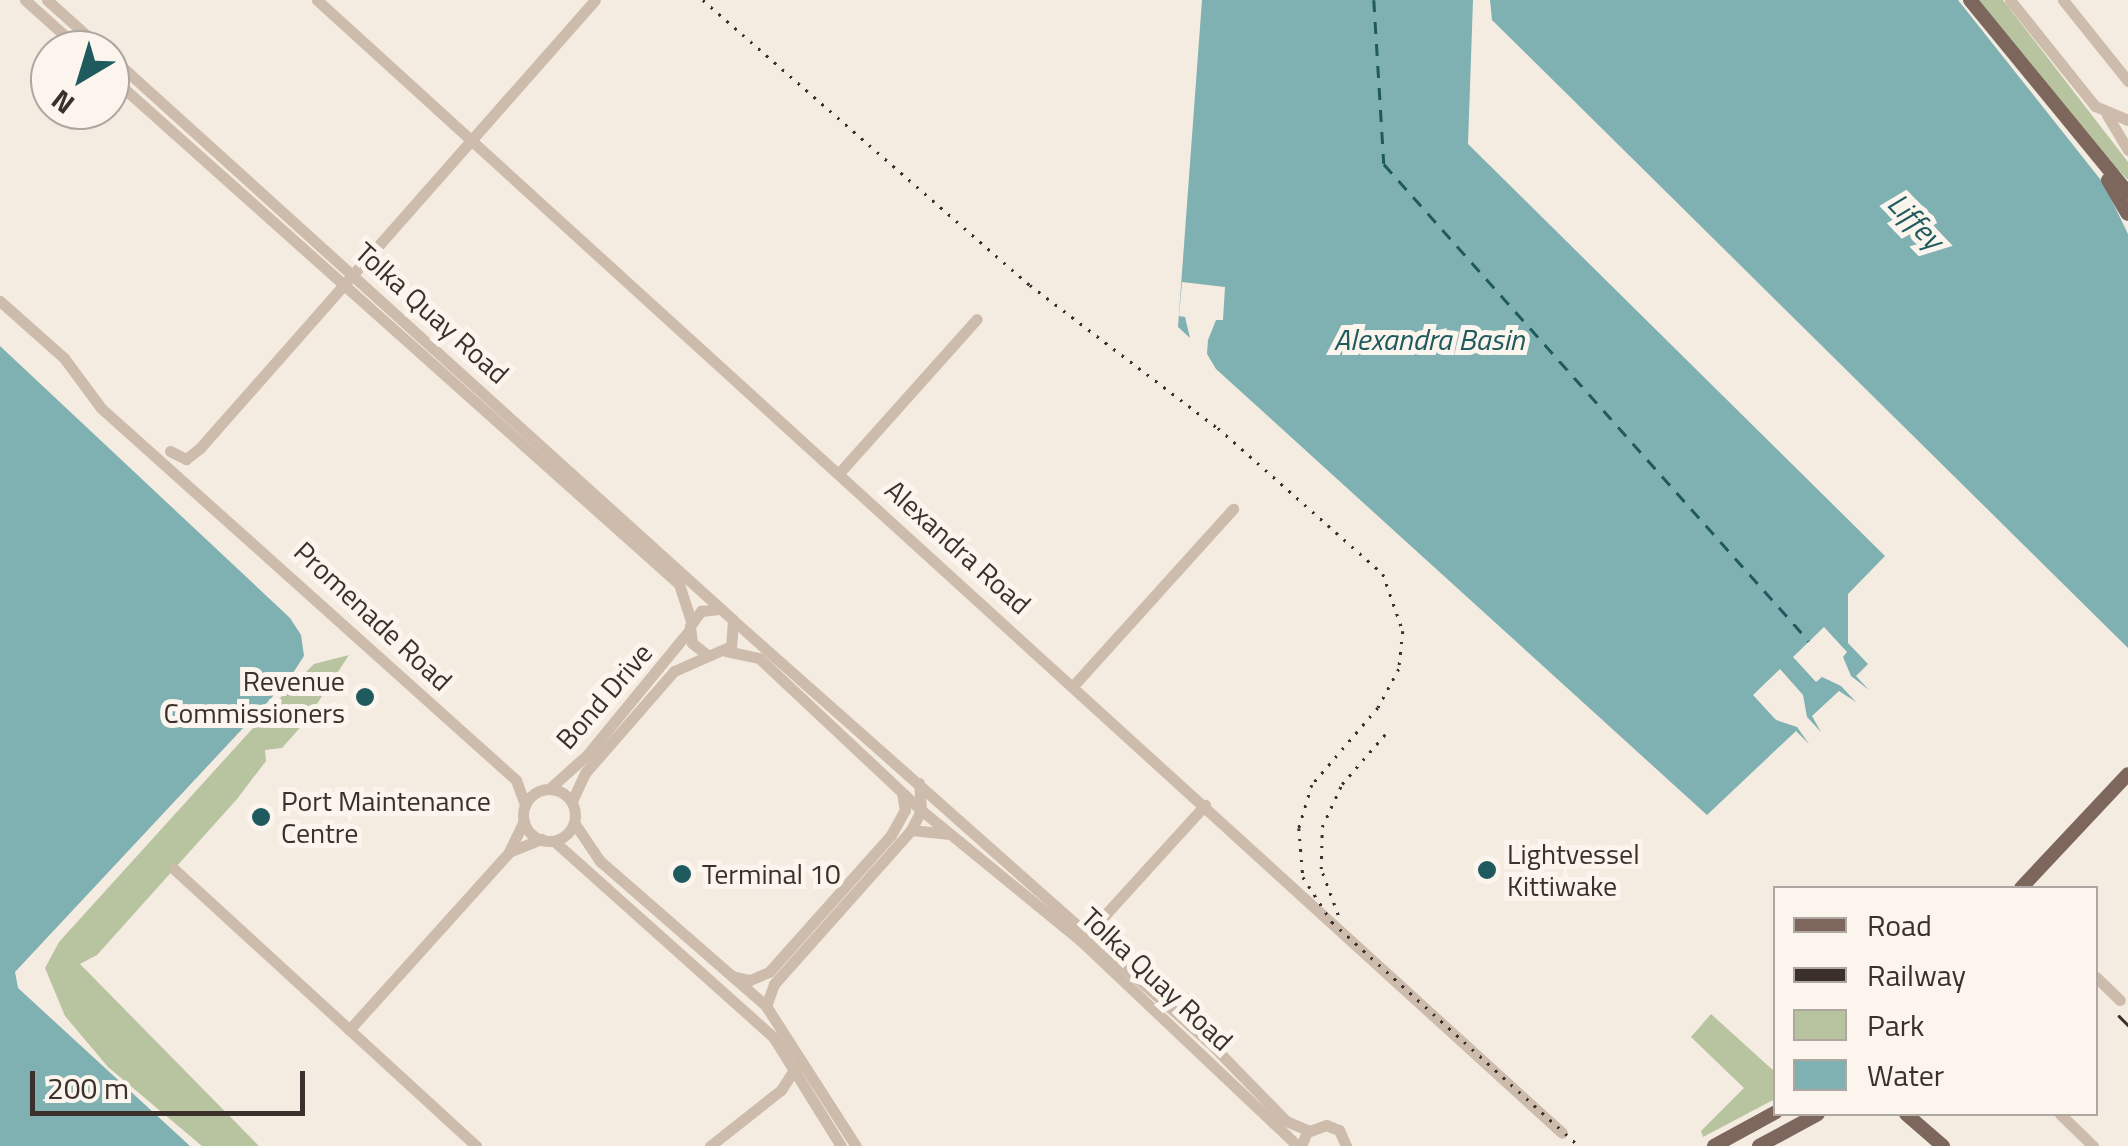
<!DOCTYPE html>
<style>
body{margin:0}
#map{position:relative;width:2128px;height:1146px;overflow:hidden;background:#f4ebe1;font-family:"Titillium Web",sans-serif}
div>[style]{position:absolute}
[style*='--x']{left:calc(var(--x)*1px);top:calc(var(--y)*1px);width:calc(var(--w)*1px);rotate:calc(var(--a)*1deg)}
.green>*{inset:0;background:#b8c4a0}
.water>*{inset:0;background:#7fb0b2}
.ferry>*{height:2.5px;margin-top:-1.25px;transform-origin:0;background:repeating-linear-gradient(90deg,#1f5a5e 0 12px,transparent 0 22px)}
.minor>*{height:11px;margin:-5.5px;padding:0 5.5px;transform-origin:5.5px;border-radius:5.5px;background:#cdbbac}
.minor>.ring{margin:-5.5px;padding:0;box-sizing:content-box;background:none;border:11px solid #cdbbac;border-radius:50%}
.major>*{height:14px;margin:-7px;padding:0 7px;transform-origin:7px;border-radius:7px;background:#7d675c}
.tram>*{height:2.5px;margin:-1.25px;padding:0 1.25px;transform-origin:1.25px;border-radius:1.25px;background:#3b302b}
.rail>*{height:2.5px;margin-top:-1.25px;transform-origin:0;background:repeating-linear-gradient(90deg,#3b302b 0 2.5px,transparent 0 10.5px)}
.dots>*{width:28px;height:28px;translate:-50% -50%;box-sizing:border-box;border:5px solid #fbf5ee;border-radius:50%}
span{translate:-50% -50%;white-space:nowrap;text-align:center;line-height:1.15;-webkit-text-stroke:10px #fbf5ee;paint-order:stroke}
.street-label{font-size:28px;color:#3b302b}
.poi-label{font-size:28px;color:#3b302b}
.right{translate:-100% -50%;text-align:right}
.left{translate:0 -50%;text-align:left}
.water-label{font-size:30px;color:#1f5a5e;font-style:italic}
.legend{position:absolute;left:1773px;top:886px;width:325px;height:230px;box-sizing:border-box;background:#fbf5ee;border:2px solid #aea6a0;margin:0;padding:12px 18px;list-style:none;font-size:30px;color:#3b302b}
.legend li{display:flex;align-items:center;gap:20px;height:50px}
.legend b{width:50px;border:2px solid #aea6a0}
.north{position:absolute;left:30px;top:30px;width:100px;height:100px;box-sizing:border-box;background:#fbf5ee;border:2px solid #aea6a0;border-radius:50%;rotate:218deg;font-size:28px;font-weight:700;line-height:40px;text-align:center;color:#3b302b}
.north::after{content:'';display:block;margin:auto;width:35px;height:45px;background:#1f5a5e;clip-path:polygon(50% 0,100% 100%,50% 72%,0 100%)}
.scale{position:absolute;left:30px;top:1071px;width:275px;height:45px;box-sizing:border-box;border:5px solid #3b302b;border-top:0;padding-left:12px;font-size:30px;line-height:35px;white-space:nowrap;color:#3b302b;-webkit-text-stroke:8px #fbf5ee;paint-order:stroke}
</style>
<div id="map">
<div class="green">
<div style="clip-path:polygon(1975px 0,2003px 0,2128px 162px,2128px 180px,2076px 127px)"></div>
<div style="clip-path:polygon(349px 655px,305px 722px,282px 748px,265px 750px,266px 761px,237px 799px,97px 955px,80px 964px,259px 1146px,202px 1146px,108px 1067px,65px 1016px,45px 968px,59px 942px,282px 696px,314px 664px)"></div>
<div style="clip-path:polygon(1711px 1014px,1775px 1072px,1775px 1099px,1703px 1137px,1701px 1131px,1744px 1088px,1691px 1037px)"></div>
</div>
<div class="water">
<div style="clip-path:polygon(1202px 0,1473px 0,1468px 144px,1885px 556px,1848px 594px,1848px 643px,1868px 664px,1856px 676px,1869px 690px,1851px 676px,1843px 657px,1847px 652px,1824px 627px,1793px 657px,1816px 682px,1822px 677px,1841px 686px,1856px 702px,1839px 691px,1812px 716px,1821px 732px,1807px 717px,1803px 695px,1780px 669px,1753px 695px,1776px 720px,1797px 727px,1809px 744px,1796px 731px,1707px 815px,1216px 369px,1207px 354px,1208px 340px,1216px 320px,1223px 320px,1225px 287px,1182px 282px,1179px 316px,1185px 317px,1190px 338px,1178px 327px)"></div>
<div style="clip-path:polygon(1490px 0,1958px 0,2104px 184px,2128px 234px,2128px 648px,1492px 20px)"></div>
<div style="clip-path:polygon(0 346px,290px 618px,301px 635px,304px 656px,289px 679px,15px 972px,18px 988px,190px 1146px,0 1146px)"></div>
</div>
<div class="ferry">
<div style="--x:1374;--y:0;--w:164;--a:86.5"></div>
<div style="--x:1384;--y:164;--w:639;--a:48.3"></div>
</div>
<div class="minor">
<div style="--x:25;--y:0;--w:75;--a:41.8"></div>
<div style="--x:47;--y:0;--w:75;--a:41.8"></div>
<div style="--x:317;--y:0;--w:1683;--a:42.3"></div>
<div style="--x:2010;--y:0;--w:136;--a:51.3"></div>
<div style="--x:2095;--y:106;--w:36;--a:23"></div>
<div style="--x:2063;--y:0;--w:104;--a:51.3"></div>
<div style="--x:110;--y:56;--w:840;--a:42.15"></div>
<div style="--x:733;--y:620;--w:26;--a:94"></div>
<div style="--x:731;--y:646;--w:62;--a:156.3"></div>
<div style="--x:674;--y:671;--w:135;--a:131.1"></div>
<div style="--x:585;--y:773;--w:31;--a:115"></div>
<div style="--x:110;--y:76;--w:763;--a:41.76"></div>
<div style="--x:679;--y:584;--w:39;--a:72"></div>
<div style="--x:2107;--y:115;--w:41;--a:59"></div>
<div style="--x:0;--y:301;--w:86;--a:41.7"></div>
<div style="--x:64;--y:358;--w:62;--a:53.5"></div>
<div style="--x:101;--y:408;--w:557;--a:41.87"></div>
<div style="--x:516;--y:780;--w:27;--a:70"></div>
<div style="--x:170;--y:451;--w:18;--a:27"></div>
<div style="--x:186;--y:459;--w:18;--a:-38"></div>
<div style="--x:200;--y:448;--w:597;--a:-48.6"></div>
<div style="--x:840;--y:472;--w:205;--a:-48.2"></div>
<div style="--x:733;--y:620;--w:638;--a:41.57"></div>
<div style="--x:1210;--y:1043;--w:109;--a:45.7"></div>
<div style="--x:1286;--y:1121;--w:25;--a:23"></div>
<div style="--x:726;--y:651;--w:34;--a:12"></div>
<div style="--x:759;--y:658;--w:222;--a:43.2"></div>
<div style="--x:921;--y:810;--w:207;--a:39.3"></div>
<div style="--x:1081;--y:941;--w:299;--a:43.4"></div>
<div style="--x:706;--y:654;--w:18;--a:-142"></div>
<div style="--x:692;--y:643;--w:17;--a:-97"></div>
<div style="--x:690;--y:626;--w:19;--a:-54"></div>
<div style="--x:701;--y:611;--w:18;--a:-6"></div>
<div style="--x:1073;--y:686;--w:239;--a:-47.9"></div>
<div style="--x:550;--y:788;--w:50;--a:-41.7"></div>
<div style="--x:587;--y:755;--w:161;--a:-50.6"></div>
<div class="ring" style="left:523px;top:789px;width:41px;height:41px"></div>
<div style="--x:524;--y:821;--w:34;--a:116"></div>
<div style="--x:509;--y:852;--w:35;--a:-22"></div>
<div style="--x:575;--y:824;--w:45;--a:56"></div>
<div style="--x:600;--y:861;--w:220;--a:41.1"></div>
<div style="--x:766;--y:1006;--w:166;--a:57.3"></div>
<div style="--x:911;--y:830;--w:39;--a:6"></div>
<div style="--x:554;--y:841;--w:295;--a:41.8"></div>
<div style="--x:774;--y:1038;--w:127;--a:58.2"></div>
<div style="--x:174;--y:869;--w:410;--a:42.5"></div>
<div style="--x:1084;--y:938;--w:180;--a:-47.7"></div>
<div style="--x:732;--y:976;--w:18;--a:13"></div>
<div style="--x:750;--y:980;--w:21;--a:-23"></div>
<div style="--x:769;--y:972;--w:183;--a:-48.3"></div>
<div style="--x:891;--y:835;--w:29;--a:-61"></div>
<div style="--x:905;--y:810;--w:17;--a:-100"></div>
<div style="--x:2096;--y:977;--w:33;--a:44"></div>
<div style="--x:766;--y:1006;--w:23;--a:-70"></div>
<div style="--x:774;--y:984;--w:206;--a:-48.3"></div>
<div style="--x:911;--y:830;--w:22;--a:-63"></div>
<div style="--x:921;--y:810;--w:27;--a:-94"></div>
<div style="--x:349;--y:1030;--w:239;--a:-48"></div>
<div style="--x:2060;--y:1114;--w:46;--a:44.1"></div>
<div style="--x:710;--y:1146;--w:90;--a:-38.3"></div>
<div style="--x:781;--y:1090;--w:27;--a:-57"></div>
<div style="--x:1301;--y:1146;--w:15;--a:-67"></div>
<div style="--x:1307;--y:1132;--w:20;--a:-20"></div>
<div style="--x:1326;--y:1125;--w:14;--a:21"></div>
<div style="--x:1339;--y:1130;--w:17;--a:66"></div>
</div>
<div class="major">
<div style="--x:1970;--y:0;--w:249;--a:50.7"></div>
<div style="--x:2108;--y:180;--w:39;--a:60"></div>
<div style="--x:2021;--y:888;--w:156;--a:-46.8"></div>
<div style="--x:1906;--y:1114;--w:49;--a:40.9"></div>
<div style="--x:1714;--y:1146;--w:71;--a:-28.7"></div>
<div style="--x:1759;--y:1146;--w:67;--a:-28.5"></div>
</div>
<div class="tram">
<div style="--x:2119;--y:1016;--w:13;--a:45"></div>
</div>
<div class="rail">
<div style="--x:703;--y:0;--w:434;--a:41.1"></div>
<div style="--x:1030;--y:285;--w:236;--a:37.3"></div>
<div style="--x:1218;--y:428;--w:220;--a:41.5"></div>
<div style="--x:1383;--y:574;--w:60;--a:70.7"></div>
<div style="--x:1403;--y:631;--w:38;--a:96"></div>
<div style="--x:1399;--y:669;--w:44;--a:118.3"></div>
<div style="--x:1378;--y:708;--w:101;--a:130.6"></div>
<div style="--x:1312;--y:785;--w:45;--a:106.8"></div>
<div style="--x:1299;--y:828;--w:49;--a:85.3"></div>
<div style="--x:1303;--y:877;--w:54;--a:57.2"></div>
<div style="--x:1332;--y:922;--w:333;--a:42.2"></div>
<div style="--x:1338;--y:915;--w:49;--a:-110.3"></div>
<div style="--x:1321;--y:869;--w:42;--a:-88.6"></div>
<div style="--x:1322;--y:827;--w:47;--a:-65.1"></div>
<div style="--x:1342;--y:784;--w:70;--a:-49"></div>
</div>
<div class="dots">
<div style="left:365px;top:697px;background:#1f5a5e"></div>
<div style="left:261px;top:817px;background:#1f5a5e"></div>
<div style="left:1487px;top:870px;background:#1f5a5e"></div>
<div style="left:682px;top:874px;background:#1f5a5e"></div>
</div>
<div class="street-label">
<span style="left:432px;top:313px;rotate:42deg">Tolka Quay Road</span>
<span style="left:958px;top:547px;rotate:42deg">Alexandra Road</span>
<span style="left:373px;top:616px;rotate:43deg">Promenade Road</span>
<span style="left:604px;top:696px;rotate:-49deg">Bond Drive</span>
<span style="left:1157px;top:979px;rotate:43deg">Tolka Quay Road</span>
</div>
<div class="poi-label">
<span class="right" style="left:345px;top:697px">Revenue<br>Commissioners</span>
<span class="left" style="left:281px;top:817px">Port Maintenance<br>Centre</span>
<span class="left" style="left:1507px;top:870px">Lightvessel<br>Kittiwake</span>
<span class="left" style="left:702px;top:874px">Terminal 10</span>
</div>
<div class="water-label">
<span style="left:1916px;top:221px;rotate:46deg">Liffey</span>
<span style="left:1429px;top:339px">Alexandra Basin</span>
</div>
<ul class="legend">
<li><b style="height:12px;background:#7d675c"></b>Road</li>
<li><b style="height:12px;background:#3b302b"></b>Railway</li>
<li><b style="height:28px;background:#b8c4a0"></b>Park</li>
<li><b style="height:28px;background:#7fb0b2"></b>Water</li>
</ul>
<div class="north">N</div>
<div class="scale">200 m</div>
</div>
